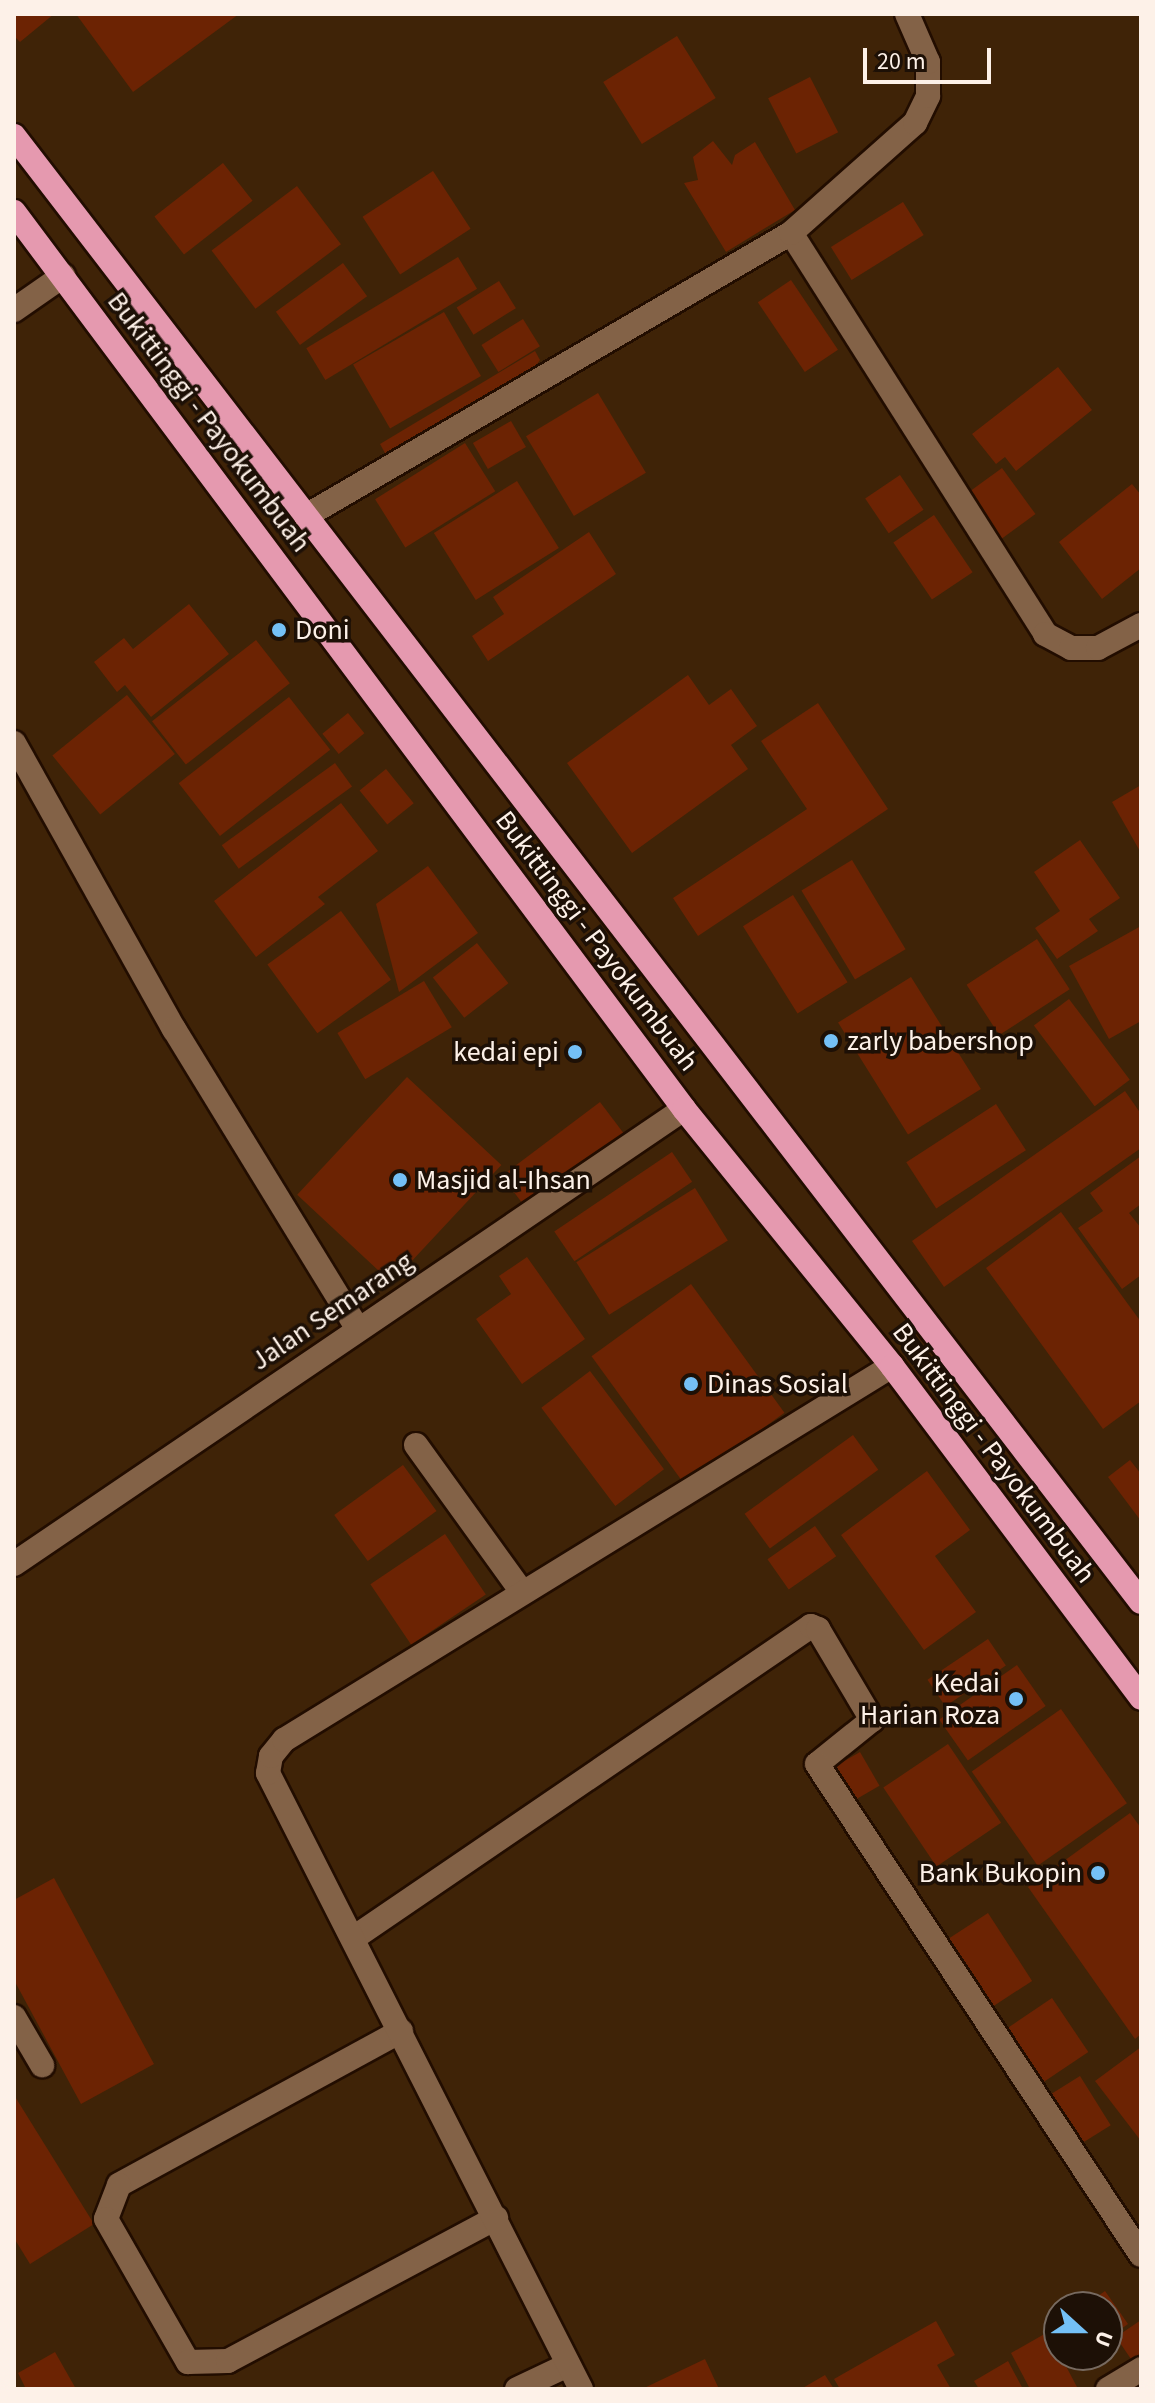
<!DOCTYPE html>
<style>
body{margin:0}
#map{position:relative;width:1155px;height:2403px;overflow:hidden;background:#3f2307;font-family:"Source Sans 3",sans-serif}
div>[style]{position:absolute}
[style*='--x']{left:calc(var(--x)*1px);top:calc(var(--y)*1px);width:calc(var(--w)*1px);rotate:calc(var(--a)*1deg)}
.building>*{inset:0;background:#6c2303;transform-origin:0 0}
.roads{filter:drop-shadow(2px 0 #220d00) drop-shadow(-2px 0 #220d00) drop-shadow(0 2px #220d00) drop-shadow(0 -2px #220d00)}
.minor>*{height:24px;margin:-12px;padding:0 12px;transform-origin:12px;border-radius:12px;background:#836247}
.highway>*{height:24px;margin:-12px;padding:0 12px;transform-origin:12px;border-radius:12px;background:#e599af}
.dots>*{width:22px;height:22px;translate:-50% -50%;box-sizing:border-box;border:4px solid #1d1006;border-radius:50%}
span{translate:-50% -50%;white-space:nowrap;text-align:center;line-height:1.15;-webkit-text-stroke:7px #1d1006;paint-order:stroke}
.street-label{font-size:28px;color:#fdf1e8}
.poi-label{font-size:28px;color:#fdf1e8}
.left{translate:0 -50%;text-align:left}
.right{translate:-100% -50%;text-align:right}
.frame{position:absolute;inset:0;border:16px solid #fdf1e8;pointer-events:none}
.north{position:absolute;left:1043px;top:2291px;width:80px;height:80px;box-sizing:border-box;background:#1d1006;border:2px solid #776a60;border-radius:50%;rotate:111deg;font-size:22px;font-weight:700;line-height:32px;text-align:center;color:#fdf1e8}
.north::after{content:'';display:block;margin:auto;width:28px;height:36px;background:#74c0f6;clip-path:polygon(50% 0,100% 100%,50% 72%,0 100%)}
.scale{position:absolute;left:863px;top:48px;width:128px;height:36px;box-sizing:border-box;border:4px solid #fdf1e8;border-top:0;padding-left:10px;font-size:24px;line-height:28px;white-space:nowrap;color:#fdf1e8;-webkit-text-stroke:6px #1d1006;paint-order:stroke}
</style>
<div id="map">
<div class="building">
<div style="clip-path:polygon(14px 14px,54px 14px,20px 42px,14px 36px)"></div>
<div style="clip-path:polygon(76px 14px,239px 14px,133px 92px)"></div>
<div style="left:677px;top:36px;width:73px;height:87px;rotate:58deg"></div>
<div style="left:810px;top:77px;width:62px;height:47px;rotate:63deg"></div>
<div style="clip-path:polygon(713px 141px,732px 165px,735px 155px,755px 142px,795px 210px,726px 252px,684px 183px,698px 180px,693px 157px)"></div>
<div style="left:223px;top:163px;width:48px;height:87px;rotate:52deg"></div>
<div style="left:433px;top:171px;width:69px;height:84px;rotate:57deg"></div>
<div style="left:297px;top:186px;width:73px;height:107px;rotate:53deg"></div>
<div style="left:903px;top:202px;width:39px;height:85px;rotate:58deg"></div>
<div style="left:458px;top:257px;width:37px;height:177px;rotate:59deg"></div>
<div style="left:343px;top:263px;width:41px;height:83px;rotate:54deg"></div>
<div style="left:791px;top:280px;width:84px;height:40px;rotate:56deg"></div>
<div style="left:499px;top:281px;width:32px;height:50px;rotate:58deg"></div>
<div style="left:444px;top:312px;width:74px;height:105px;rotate:60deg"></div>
<div style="left:523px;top:319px;width:32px;height:49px;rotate:58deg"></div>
<div style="clip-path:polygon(535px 351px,540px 360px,521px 386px,391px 464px,380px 444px)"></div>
<div style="clip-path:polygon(1058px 367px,1092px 410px,1016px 471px,1005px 457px,996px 464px,972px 434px)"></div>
<div style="left:598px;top:393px;width:93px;height:84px;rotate:59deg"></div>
<div style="left:511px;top:421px;width:30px;height:44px;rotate:60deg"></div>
<div style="left:465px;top:443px;width:57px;height:106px;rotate:58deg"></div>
<div style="left:1002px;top:468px;width:57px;height:49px;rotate:54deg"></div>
<div style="left:900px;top:475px;width:42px;height:42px;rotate:56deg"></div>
<div style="left:517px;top:481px;width:79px;height:98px;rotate:58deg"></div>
<div style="clip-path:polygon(1132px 484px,1141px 495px,1141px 568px,1102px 599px,1059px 542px)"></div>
<div style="left:934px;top:515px;width:69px;height:49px;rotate:56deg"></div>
<div style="clip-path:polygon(589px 532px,616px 574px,488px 661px,472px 636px,504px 614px,493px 597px)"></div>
<div style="clip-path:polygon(189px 604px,229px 654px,151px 717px,125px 685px,117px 692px,94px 662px,124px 638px,133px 649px)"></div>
<div style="left:256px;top:640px;width:55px;height:132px;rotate:52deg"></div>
<div style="clip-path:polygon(688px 675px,709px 705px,731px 689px,757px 726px,731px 745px,748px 769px,632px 853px,567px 763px)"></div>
<div style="left:127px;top:695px;width:76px;height:96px;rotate:51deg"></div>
<div style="left:289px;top:697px;width:67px;height:140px;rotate:52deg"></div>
<div style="clip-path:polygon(818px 703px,888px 809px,698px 936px,673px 898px,807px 809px,761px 741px)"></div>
<div style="left:348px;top:713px;width:26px;height:33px;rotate:51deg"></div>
<div style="left:335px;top:763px;width:29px;height:140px;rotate:54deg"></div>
<div style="left:386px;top:769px;width:44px;height:34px;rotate:51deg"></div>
<div style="clip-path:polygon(1141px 785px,1141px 853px,1112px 802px)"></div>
<div style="clip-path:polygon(341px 803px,378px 851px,318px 897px,325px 904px,256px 957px,214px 901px)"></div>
<div style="clip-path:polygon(1080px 840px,1120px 898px,1089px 919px,1098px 931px,1057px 959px,1035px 928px,1060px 911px,1034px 872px)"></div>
<div style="left:852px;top:860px;width:104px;height:59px;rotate:59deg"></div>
<div style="clip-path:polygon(428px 866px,478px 933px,399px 992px,376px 904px)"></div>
<div style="left:793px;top:895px;width:103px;height:59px;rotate:58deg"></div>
<div style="left:341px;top:911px;width:85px;height:91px;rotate:54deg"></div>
<div style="clip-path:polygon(1141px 926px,1141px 1021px,1109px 1039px,1069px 966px)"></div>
<div style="left:1037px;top:939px;width:60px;height:84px;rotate:57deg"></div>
<div style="left:477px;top:943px;width:51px;height:56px;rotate:52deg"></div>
<div style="left:911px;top:977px;width:132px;height:86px;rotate:58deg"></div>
<div style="left:424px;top:981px;width:54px;height:101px;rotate:59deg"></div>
<div style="left:1069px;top:999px;width:101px;height:44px;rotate:53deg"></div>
<div style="left:407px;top:1077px;width:129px;height:161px;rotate:43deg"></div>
<div style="clip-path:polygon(1125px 1091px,1141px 1114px,1141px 1148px,944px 1287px,912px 1241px)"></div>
<div style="left:600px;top:1102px;width:43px;height:123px;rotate:53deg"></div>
<div style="left:996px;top:1104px;width:55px;height:107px;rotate:57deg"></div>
<div style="left:672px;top:1152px;width:36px;height:142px;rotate:56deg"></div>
<div style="clip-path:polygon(1141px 1156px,1141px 1204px,1129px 1213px,1141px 1228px,1141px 1275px,1122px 1289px,1078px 1228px,1103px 1211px,1090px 1193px)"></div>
<div style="left:695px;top:1188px;width:62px;height:140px;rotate:58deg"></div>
<div style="clip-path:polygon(1061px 1212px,1141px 1322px,1141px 1401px,1103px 1429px,986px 1268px)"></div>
<div style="clip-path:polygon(527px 1257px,585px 1339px,522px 1384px,476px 1319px,511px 1294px,499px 1276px)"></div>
<div style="left:691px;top:1284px;width:159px;height:123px;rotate:54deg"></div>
<div style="left:590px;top:1371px;width:123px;height:61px;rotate:53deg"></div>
<div style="left:853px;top:1435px;width:43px;height:134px;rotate:54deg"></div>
<div style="clip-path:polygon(1130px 1460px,1141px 1474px,1141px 1521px,1108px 1477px)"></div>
<div style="left:403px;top:1465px;width:57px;height:85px;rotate:54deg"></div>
<div style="clip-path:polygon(927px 1471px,970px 1530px,935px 1556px,976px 1612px,924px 1650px,841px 1535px)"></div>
<div style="left:815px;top:1526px;width:37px;height:58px;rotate:55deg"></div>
<div style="left:445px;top:1534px;width:73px;height:90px;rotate:56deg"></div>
<div style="left:988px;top:1639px;width:32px;height:73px;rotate:56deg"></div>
<div style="left:1017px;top:1665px;width:50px;height:95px;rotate:55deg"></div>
<div style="left:1061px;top:1709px;width:115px;height:109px;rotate:55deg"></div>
<div style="left:948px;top:1744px;width:95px;height:78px;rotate:56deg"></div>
<div style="left:860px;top:1752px;width:39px;height:34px;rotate:60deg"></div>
<div style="clip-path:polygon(1130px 1813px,1141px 1828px,1141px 2034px,1135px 2039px,1028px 1887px)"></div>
<div style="clip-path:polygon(54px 1878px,154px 2064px,81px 2104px,14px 1980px,14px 1900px)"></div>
<div style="left:988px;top:1913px;width:81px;height:50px;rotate:57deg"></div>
<div style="left:1052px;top:1998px;width:65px;height:58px;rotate:56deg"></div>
<div style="clip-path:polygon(1141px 2047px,1141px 2141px,1095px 2081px)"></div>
<div style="left:1080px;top:2076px;width:58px;height:34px;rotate:58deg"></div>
<div style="clip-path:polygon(14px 2095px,94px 2224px,30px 2264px,14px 2238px)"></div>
<div style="clip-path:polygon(1105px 2291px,1128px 2324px,1107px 2339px,1107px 2307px,1083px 2307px)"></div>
<div style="clip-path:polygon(1141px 2320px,1141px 2357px,1133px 2362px,1116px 2337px)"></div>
<div style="clip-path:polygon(936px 2321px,955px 2355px,937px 2365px,951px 2389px,840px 2389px,834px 2379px)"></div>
<div style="clip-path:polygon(1048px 2332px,1077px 2387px,1074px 2389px,1030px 2389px,1011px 2353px)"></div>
<div style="clip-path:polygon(55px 2352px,76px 2389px,26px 2389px,18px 2373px)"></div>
<div style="clip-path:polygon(705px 2359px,719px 2389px,642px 2389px)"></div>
<div style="clip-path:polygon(1008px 2361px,1023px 2389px,979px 2389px,974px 2381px)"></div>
<div style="clip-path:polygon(825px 2375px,834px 2389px,801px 2389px)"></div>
</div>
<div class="roads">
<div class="minor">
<div style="--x:791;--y:233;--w:475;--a:57.6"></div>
<div style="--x:1045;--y:634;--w:30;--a:28"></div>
<div style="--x:1071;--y:648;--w:27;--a:0"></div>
<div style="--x:1098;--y:648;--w:49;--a:-28.1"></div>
<div style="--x:14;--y:310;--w:60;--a:-34.8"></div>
<div style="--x:306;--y:516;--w:562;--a:-30.26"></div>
<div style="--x:791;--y:233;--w:166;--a:-41.6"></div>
<div style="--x:915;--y:123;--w:30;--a:-64"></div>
<div style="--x:928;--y:96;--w:34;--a:-90"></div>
<div style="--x:928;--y:62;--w:52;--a:-113.6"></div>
<div style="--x:14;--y:743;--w:328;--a:60.8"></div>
<div style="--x:174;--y:1029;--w:352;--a:58.5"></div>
<div style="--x:416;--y:1445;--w:181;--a:54.2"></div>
<div style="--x:14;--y:1564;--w:810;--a:-34.18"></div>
<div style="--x:355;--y:1937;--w:552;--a:-34.29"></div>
<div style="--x:811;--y:1626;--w:8;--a:23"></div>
<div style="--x:818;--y:1629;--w:106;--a:59.3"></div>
<div style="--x:872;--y:1720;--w:70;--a:141.3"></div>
<div style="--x:817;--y:1764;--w:588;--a:56.58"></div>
<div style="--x:14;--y:2017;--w:56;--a:59.7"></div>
<div style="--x:401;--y:2031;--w:321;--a:151.4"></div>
<div style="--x:119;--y:2185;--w:36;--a:111"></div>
<div style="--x:106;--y:2219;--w:165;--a:60.2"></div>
<div style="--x:188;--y:2362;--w:40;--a:-1.4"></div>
<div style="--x:228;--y:2361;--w:304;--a:-28.1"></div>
<div style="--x:517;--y:2389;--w:56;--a:-25.2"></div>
<div style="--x:581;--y:2389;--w:691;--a:-116.94"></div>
<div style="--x:268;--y:1773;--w:17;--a:-80"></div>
<div style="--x:271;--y:1756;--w:21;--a:-51"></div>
<div style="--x:284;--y:1740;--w:714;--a:-31.6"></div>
<div style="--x:1108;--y:2389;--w:39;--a:-31"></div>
</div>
<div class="highway">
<div style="--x:14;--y:136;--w:1849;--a:52.45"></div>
<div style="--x:14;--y:212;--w:1120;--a:53.24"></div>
<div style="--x:684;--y:1109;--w:331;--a:51"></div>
<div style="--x:892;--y:1366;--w:415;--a:53.1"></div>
</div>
</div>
<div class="dots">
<div style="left:279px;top:630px;background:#74c0f6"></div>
<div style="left:831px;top:1041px;background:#74c0f6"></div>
<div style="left:575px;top:1052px;background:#74c0f6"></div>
<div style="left:400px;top:1180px;background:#74c0f6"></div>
<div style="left:691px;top:1384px;background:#74c0f6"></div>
<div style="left:1016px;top:1699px;background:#74c0f6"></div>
<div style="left:1098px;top:1873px;background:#74c0f6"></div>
</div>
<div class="street-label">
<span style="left:209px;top:422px;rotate:53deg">Bukittinggi - Payokumbuah</span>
<span style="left:597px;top:941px;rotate:53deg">Bukittinggi - Payokumbuah</span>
<span style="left:332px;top:1311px;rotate:-34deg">Jalan Semarang</span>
<span style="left:994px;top:1453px;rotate:53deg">Bukittinggi - Payokumbuah</span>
</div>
<div class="poi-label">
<span class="left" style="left:295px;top:630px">Doni</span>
<span class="left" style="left:847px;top:1041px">zarly babershop</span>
<span class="right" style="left:559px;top:1052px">kedai epi</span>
<span class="left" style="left:416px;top:1180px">Masjid al-Ihsan</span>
<span class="left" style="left:707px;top:1384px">Dinas Sosial</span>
<span class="right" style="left:1000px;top:1699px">Kedai<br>Harian Roza</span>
<span class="right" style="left:1082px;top:1873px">Bank Bukopin</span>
</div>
<div class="frame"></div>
<div class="north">U</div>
<div class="scale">20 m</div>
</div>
